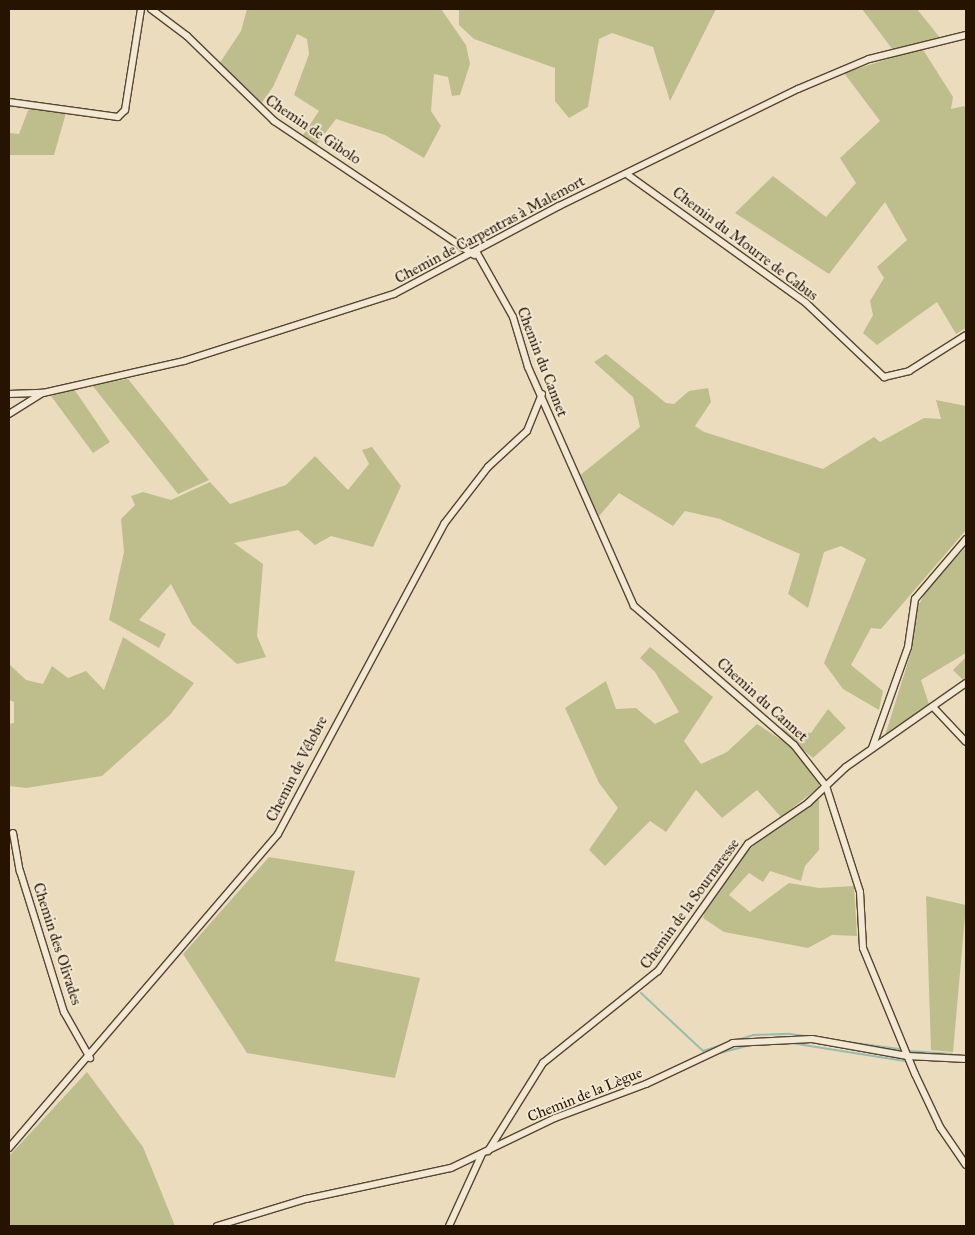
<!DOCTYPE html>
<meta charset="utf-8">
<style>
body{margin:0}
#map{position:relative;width:975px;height:1235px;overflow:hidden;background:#ebdcbd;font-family:"IM FELL Great Primer",serif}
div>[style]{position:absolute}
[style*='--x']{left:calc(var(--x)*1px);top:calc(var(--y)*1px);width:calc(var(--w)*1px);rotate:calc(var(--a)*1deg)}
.green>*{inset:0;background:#bebe8d}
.stream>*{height:2px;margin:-1px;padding:0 1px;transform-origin:1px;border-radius:1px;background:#98bcaf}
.roads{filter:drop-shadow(1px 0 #57452f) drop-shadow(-1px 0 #57452f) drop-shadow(0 1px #57452f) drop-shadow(0 -1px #57452f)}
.minor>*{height:6px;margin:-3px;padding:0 3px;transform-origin:3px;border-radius:3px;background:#f2e8d4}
span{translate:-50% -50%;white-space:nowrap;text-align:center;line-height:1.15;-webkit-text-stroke:4px #f2e8d4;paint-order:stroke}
.street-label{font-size:15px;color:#261300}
.frame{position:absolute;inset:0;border:10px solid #261300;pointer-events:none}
</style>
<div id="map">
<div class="green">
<div style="clip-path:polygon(247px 9px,441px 9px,466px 45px,470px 64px,460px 95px,452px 96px,448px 77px,434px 74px,431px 111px,441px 126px,424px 158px,385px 135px,336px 119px,316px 145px,303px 135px,319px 111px,294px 95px,309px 54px,307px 39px,297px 34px,273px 87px,260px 105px,219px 64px,241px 31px)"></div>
<div style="clip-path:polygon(459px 9px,716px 9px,670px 101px,653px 47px,612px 33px,599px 39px,588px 107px,569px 118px,555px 101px,555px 68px,474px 39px,459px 25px)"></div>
<div style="clip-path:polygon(862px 9px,917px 9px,941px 39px,893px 50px)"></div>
<div style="clip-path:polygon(922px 48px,953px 97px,951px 109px,964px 106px,966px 110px,966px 328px,956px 334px,937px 302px,877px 345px,863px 333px,873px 315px,870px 301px,884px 278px,877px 267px,907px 240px,885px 202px,829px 274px,735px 213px,773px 176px,826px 217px,856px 183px,840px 158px,880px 121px,844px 73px)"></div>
<div style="clip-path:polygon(29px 108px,66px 113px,54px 155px,9px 155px,9px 133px,19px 134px)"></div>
<div style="clip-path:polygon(606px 354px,666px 403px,674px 404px,689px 391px,708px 388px,711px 402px,695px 426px,704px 432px,823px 469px,874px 437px,880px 442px,924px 418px,941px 419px,936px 400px,966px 406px,966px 530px,881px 629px,871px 628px,851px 665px,883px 691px,879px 710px,843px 689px,824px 663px,866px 559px,841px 546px,824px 552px,808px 608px,788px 594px,800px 554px,720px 519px,685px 511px,673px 526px,619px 493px,599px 516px,579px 476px,640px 427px,633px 397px,594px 362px)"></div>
<div style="clip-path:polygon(128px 379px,209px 480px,178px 494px,92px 385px)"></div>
<div style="clip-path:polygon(74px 389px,110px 442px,93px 453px,51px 396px)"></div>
<div style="clip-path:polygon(372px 447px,401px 486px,373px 547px,331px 536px,315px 545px,298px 530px,234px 543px,263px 564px,257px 636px,266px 657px,237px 664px,192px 624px,171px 584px,139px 620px,166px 634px,159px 648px,109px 620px,124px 552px,121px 519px,135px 505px,131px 496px,143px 492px,171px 500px,210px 482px,230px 504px,286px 485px,315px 456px,348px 490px,369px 464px,362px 450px)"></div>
<div style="clip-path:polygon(966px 547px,966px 653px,921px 680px,931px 710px,884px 739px,912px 649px,917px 608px,929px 586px)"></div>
<div style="clip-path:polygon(123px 637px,194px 683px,170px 715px,102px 776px,26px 788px,9px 786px,9px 724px,14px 723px,14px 702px,9px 700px,9px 664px,26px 680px,43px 684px,52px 666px,68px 678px,86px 671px,104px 690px)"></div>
<div style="clip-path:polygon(650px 647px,713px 697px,684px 741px,701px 764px,727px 752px,757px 724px,792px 747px,819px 780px,819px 787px,781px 817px,757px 790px,722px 818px,696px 790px,666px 832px,650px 821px,605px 866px,589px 850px,618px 808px,599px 783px,565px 708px,606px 681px,616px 709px,636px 708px,655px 724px,679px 712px,655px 672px,640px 658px)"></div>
<div style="clip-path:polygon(966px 657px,966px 677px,963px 680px,953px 670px)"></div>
<div style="clip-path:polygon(828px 709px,846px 728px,813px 758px,775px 727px,811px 733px)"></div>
<div style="clip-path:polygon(819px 796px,819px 850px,805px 866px,801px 881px,770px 871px,763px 882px,749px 873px,729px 895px,750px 912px,789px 883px,819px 888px,854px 886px,857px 936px,832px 935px,808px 948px,724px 932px,703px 918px,706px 906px,738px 858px)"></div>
<div style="clip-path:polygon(269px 857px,355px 871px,335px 961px,420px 978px,395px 1078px,247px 1053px,183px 954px)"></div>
<div style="clip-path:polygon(926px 896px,966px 905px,953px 1052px,931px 1050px)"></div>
<div style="clip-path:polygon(87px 1072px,143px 1147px,175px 1226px,9px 1226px,9px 1156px)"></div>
</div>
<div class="stream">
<div style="--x:641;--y:993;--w:85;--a:43.1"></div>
<div style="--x:703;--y:1051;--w:52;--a:-17.7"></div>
<div style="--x:753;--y:1035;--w:37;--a:-2"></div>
<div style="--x:790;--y:1034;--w:110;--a:7.8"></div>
<div style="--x:791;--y:1043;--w:115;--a:9"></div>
<div style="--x:909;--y:1051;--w:43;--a:4"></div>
<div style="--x:720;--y:1053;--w:30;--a:-15"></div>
</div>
<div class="roads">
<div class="minor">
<div style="--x:151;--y:9;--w:45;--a:36.9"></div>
<div style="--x:187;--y:36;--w:122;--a:44.3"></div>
<div style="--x:274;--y:121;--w:241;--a:33.8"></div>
<div style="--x:9;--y:102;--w:110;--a:7.8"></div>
<div style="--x:118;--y:117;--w:10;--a:-45"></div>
<div style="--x:125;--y:110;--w:102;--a:-81"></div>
<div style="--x:628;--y:175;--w:219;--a:35.7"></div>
<div style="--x:806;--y:303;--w:108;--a:43.5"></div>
<div style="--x:884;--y:377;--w:26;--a:-13"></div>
<div style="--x:909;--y:371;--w:67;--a:-32.3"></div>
<div style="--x:477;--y:253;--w:73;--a:60.6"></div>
<div style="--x:513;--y:317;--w:52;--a:73.3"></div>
<div style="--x:528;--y:367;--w:261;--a:66.1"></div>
<div style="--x:634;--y:606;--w:212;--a:41"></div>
<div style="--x:794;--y:745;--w:52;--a:52"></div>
<div style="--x:826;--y:786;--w:111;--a:72.2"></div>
<div style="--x:860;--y:892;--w:56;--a:86.9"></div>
<div style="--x:863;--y:948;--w:136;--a:67.6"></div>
<div style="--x:915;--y:1074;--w:59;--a:64.7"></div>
<div style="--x:940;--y:1127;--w:46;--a:55.6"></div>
<div style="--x:9;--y:394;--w:34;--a:-2"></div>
<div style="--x:43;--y:393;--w:145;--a:-12.8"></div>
<div style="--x:184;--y:361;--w:220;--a:-17.7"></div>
<div style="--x:394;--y:294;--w:187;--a:-28.1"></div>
<div style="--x:559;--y:206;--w:266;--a:-26.1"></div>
<div style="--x:798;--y:89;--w:77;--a:-22.9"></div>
<div style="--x:869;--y:59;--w:100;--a:-13.9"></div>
<div style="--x:9;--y:414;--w:40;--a:-32"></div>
<div style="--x:935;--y:709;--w:45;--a:46.8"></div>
<div style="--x:872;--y:748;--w:107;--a:-70.4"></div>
<div style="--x:908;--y:647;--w:49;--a:-81.7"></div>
<div style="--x:915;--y:599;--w:79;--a:-49.6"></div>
<div style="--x:13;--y:833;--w:39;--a:80"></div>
<div style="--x:20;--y:871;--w:148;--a:72.7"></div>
<div style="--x:64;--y:1012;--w:53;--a:60.5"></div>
<div style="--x:9;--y:1148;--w:413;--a:-49.4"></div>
<div style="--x:278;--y:834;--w:352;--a:-61.8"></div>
<div style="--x:444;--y:524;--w:72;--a:-52.3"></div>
<div style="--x:488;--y:467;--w:53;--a:-42.7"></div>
<div style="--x:527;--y:431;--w:40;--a:-68"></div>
<div style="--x:488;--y:1151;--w:104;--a:-58"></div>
<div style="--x:543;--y:1063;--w:147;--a:-38.7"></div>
<div style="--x:658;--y:971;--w:156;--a:-54.7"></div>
<div style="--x:748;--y:844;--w:73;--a:-34.3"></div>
<div style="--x:808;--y:803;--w:52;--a:-43.5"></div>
<div style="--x:846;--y:767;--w:146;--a:-35"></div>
<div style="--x:217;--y:1226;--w:93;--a:-16.9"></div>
<div style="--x:306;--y:1199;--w:148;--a:-12.1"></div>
<div style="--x:451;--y:1168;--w:115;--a:-25.7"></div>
<div style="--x:555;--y:1118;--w:97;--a:-20.5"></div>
<div style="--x:646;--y:1084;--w:96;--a:-25.2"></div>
<div style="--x:733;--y:1043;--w:79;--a:-2.9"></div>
<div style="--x:812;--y:1039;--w:97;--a:10.1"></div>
<div style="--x:907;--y:1056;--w:59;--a:2.9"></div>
<div style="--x:449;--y:1226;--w:79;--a:-65.4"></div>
</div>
</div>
<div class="street-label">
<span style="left:313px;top:130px;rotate:34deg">Chemin de Gibolo</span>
<span style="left:490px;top:230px;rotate:-28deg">Chemin de Carpentras à Malemort</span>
<span style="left:745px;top:244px;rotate:37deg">Chemin du Mourre de Cabus</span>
<span style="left:542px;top:362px;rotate:69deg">Chemin du Cannet</span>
<span style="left:762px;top:700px;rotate:42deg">Chemin du Cannet</span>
<span style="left:297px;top:769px;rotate:-63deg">Chemin de Vélobre</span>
<span style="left:690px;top:904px;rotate:-54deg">Chemin de la Sournaresse</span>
<span style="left:57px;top:944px;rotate:72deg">Chemin des Olivades</span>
<span style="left:585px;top:1095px;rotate:-22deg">Chemin de la Lègue</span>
</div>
<div class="frame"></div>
</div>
